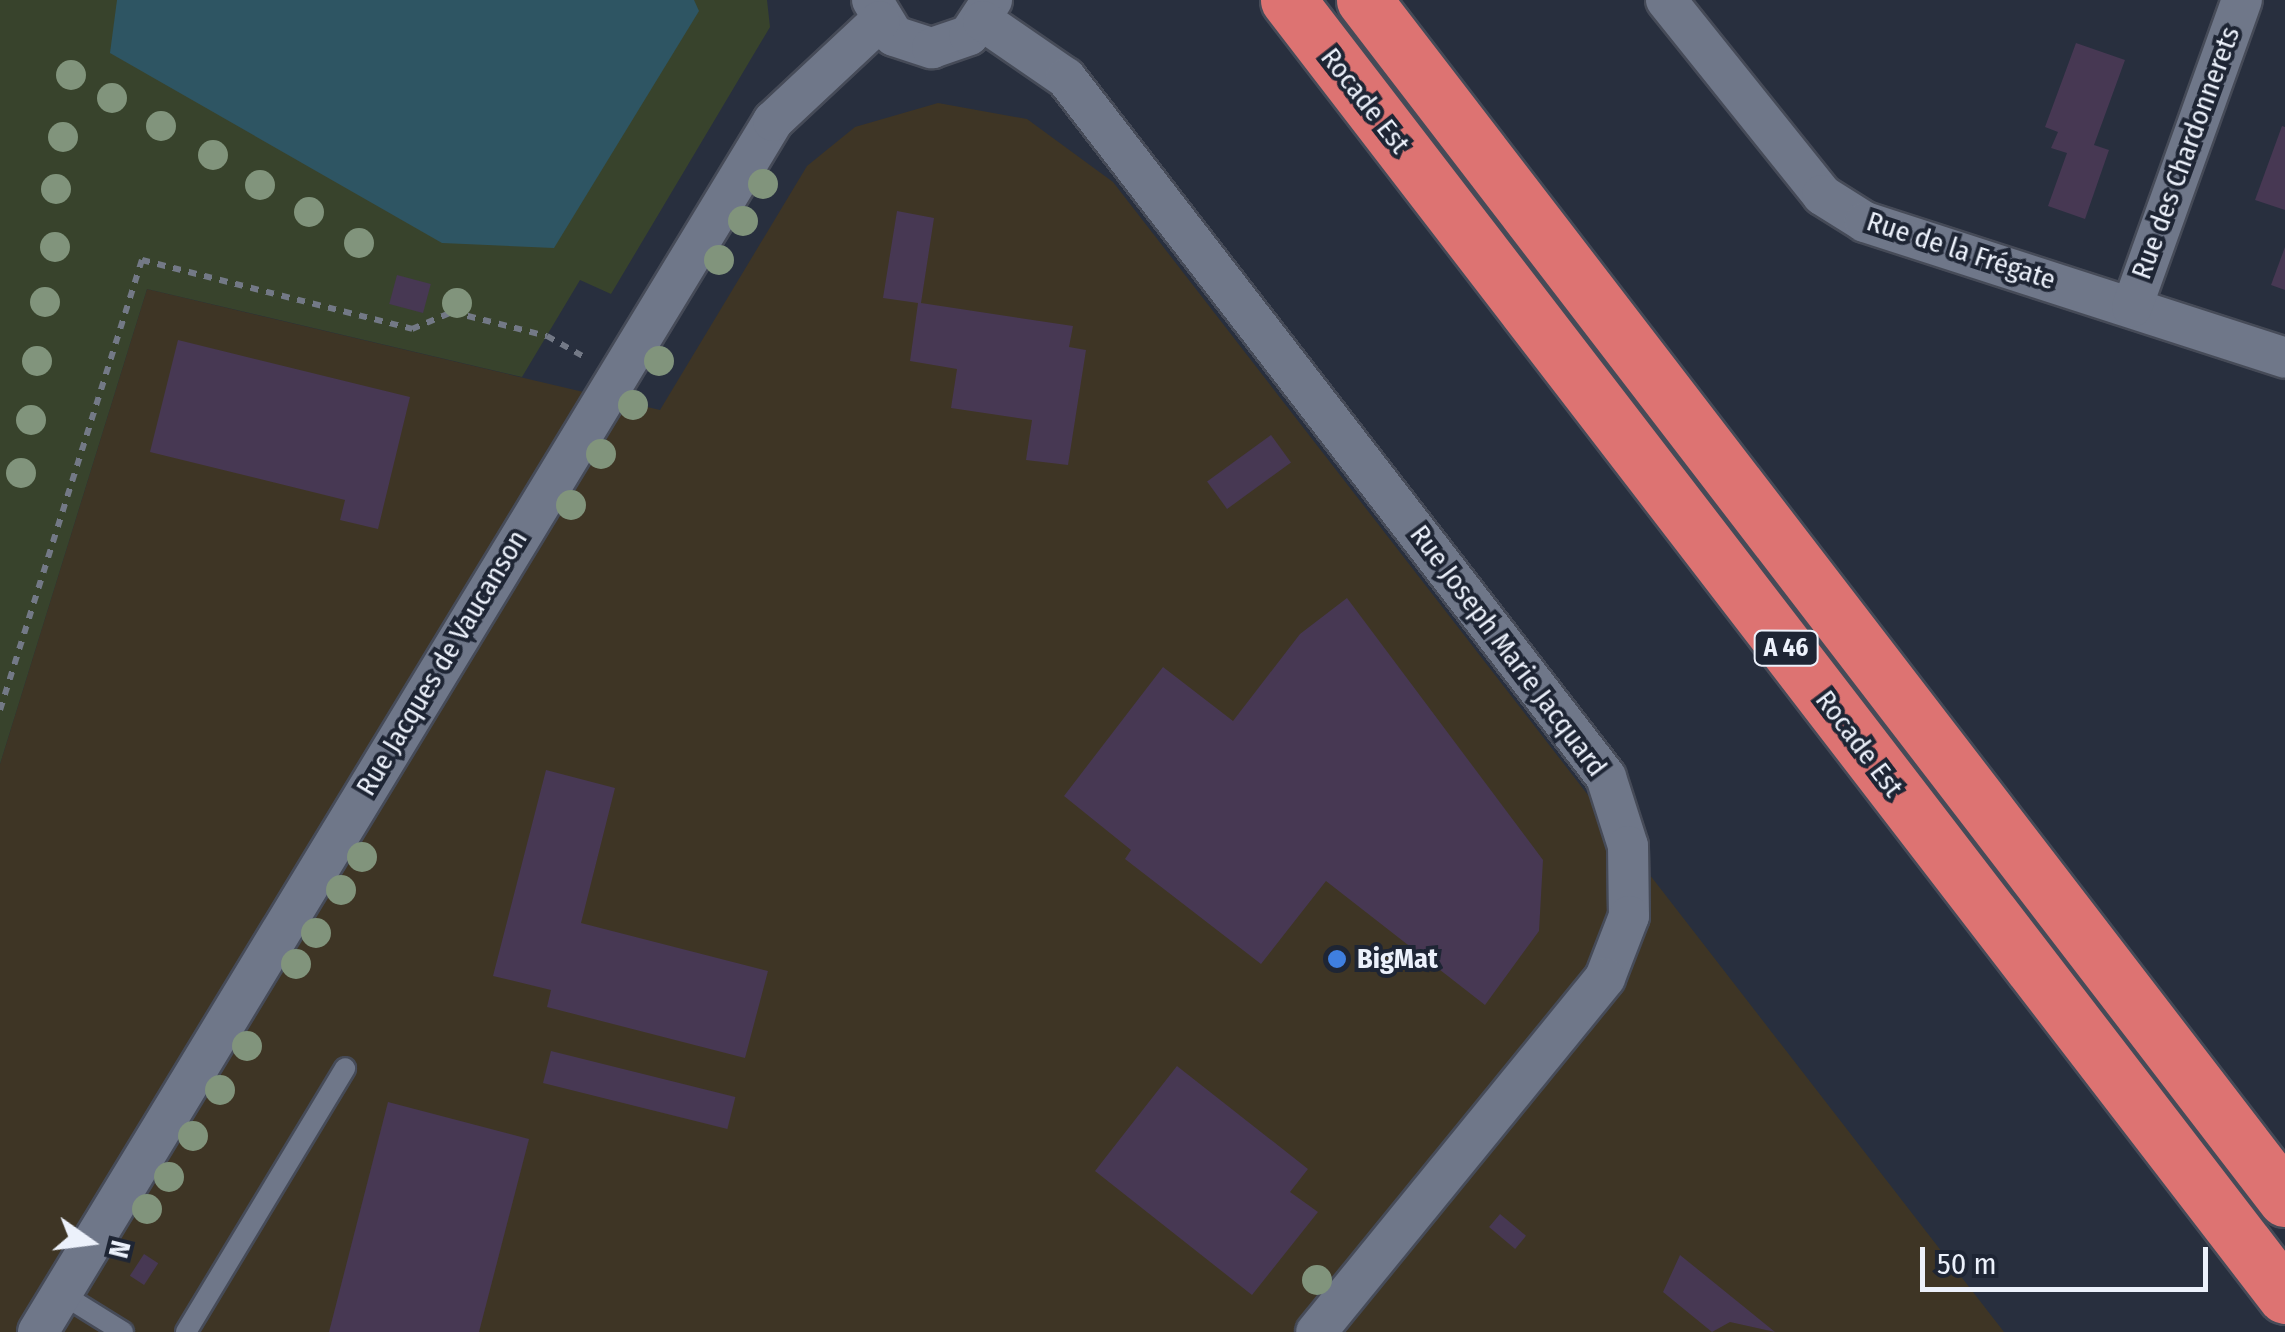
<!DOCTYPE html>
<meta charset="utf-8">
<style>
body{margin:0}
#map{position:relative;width:2285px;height:1332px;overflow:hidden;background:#282f3e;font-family:"Fira Sans Condensed",sans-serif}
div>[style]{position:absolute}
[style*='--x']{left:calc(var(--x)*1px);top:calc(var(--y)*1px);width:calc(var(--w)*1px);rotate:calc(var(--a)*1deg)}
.industrial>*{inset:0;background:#3e3525}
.green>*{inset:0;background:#38432c}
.water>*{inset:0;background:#2e5563}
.building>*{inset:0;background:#473853;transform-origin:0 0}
.path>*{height:6px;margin-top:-3px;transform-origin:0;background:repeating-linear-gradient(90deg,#737986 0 8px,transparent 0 16px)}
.roads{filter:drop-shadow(2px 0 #464b58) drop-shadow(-2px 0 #464b58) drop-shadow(0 2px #464b58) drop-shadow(0 -2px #464b58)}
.lane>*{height:20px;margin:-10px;padding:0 10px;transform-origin:10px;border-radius:10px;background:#6f7789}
.street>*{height:40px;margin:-20px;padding:0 20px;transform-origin:20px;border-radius:20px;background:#6f7789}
.highway>*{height:55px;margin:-27.5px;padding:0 27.5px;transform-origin:27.5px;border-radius:27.5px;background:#dd7372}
.trees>*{width:30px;height:30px;margin:-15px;border-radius:50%;background:#81947c}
.dots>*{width:28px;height:28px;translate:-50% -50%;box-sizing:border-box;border:5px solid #1e2534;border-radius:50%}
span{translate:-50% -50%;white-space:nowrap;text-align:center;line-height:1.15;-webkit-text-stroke:8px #1e2534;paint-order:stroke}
.shield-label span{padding:2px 8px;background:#1e2534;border:2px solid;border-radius:8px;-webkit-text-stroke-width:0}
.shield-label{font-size:25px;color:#ecf1fb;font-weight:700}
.street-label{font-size:28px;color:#ecf1fb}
.poi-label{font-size:28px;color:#ecf1fb;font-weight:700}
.left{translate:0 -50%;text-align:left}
.north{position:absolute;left:40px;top:1192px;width:100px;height:100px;-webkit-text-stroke:8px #1e2534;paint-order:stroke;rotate:104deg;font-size:28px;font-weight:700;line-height:40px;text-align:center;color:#ecf1fb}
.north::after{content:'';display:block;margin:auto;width:35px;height:45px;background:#ecf1fb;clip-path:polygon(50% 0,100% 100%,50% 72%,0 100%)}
.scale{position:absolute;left:1920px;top:1247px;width:288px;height:45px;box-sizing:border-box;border:5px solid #ecf1fb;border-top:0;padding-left:12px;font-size:30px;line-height:35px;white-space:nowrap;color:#ecf1fb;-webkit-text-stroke:8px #1e2534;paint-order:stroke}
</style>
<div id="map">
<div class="industrial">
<div style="clip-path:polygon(938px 103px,1027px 119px,1113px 182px,2004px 1332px,0 1332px,0 764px,147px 289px,660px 410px,807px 166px,855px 127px)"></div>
</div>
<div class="green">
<div style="clip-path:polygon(0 0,767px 0,770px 27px,611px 294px,580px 280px,522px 377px,147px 289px,0 764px)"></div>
</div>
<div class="water">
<div style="clip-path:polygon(117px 0,694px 0,699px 11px,554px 248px,442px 243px,110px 53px)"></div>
</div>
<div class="building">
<div style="clip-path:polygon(2076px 43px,2125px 60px,2094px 145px,2109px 150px,2085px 219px,2048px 206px,2067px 153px,2051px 148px,2058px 132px,2045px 127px)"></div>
<div style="clip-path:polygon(2282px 126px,2285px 127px,2285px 210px,2255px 200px)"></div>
<div style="clip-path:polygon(897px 211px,934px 218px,921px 303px,1073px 326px,1069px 347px,1086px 350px,1068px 465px,1026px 460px,1032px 420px,951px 408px,957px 369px,910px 361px,918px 303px,883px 298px)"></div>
<div style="clip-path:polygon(2285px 247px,2285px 290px,2271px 285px)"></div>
<div style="left:397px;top:275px;width:35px;height:30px;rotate:15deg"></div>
<div style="clip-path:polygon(178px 340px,410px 397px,378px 529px,340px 520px,345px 500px,150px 452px)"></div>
<div style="left:1271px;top:435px;width:34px;height:79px;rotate:54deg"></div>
<div style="clip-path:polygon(1347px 598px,1543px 860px,1539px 931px,1485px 1005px,1326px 881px,1261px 964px,1125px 859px,1131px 850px,1064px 796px,1163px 667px,1233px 721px,1300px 634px)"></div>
<div style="clip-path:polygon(546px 770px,615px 788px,581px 923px,768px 971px,745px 1058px,547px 1007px,551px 990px,493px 976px)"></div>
<div style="left:551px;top:1051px;width:190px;height:33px;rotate:14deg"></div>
<div style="clip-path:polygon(1177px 1066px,1308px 1169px,1290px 1192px,1318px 1212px,1252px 1295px,1095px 1171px)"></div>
<div style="clip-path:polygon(388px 1102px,529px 1139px,479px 1332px,329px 1332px)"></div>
<div style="left:1500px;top:1214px;width:34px;height:17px;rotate:40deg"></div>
<div style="left:144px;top:1254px;width:17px;height:26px;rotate:33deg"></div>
<div style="clip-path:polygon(1680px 1255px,1743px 1306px,1775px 1332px,1730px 1322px,1712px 1332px,1663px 1292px)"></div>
</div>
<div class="path">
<div style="--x:0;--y:710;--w:472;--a:-72.5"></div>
<div style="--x:142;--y:260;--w:279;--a:14.3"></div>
<div style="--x:412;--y:329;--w:43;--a:-23"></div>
<div style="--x:452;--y:312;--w:98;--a:14.2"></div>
<div style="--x:547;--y:336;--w:47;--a:29.3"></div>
</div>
<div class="roads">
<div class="lane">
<div style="--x:62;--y:1294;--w:72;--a:31.9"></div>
<div style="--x:186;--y:1332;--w:308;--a:-58.9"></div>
</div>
<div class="street">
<div style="--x:872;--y:0;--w:42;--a:58.6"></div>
<div style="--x:894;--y:36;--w:40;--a:18"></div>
<div style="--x:932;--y:48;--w:39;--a:-19"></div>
<div style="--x:969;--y:35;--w:42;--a:-56.7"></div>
<div style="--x:1666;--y:0;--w:250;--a:51.3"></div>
<div style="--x:1822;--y:195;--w:51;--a:32.1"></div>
<div style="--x:1865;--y:222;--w:441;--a:17.9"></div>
<div style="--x:983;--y:21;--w:101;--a:34.5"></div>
<div style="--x:1066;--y:78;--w:883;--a:52.31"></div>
<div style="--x:1606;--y:777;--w:72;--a:72.3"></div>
<div style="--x:1628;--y:846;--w:70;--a:89.2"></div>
<div style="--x:1629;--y:916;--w:66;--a:111.2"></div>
<div style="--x:1605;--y:978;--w:457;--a:129.2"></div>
<div style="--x:2132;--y:307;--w:326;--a:-70.3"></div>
<div style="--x:38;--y:1332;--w:1417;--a:-58.74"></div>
<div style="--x:773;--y:121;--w:146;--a:-43.1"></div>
</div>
<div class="highway">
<div style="--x:1288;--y:0;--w:1635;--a:52.43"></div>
<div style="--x:1364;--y:0;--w:1512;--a:52.47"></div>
</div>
</div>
<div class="trees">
<div style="left:71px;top:75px"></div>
<div style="left:112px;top:98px"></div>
<div style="left:161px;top:126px"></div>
<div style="left:63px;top:137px"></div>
<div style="left:213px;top:155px"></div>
<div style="left:763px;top:184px"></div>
<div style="left:260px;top:185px"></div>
<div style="left:56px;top:189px"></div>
<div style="left:309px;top:212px"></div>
<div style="left:743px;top:221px"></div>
<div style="left:359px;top:243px"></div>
<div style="left:55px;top:247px"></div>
<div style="left:719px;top:260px"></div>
<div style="left:45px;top:302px"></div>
<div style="left:457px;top:303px"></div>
<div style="left:37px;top:361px"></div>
<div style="left:659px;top:361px"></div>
<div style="left:633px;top:405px"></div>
<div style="left:31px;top:420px"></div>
<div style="left:601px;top:454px"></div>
<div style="left:21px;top:473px"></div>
<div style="left:571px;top:505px"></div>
<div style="left:362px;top:857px"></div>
<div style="left:341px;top:890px"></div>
<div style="left:316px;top:933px"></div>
<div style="left:296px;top:964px"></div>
<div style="left:247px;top:1046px"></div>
<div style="left:220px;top:1090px"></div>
<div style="left:193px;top:1136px"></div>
<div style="left:169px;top:1177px"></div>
<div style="left:147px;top:1209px"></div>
<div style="left:1317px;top:1280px"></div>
</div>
<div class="dots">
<div style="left:1337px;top:959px;background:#3f7fe0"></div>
</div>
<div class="shield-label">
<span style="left:1786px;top:648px">A 46</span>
</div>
<div class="street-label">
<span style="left:1365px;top:101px;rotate:52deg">Rocade Est</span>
<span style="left:2186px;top:153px;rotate:-70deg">Rue des Chardonnerets</span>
<span style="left:1961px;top:251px;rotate:18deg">Rue de la Frégate</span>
<span style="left:1508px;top:651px;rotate:53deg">Rue Joseph Marie Jacquard</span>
<span style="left:442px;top:663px;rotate:-59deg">Rue Jacques de Vaucanson</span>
<span style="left:1859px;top:744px;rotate:53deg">Rocade Est</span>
</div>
<div class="poi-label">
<span class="left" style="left:1357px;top:959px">BigMat</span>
</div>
<div class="north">N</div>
<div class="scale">50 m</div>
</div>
